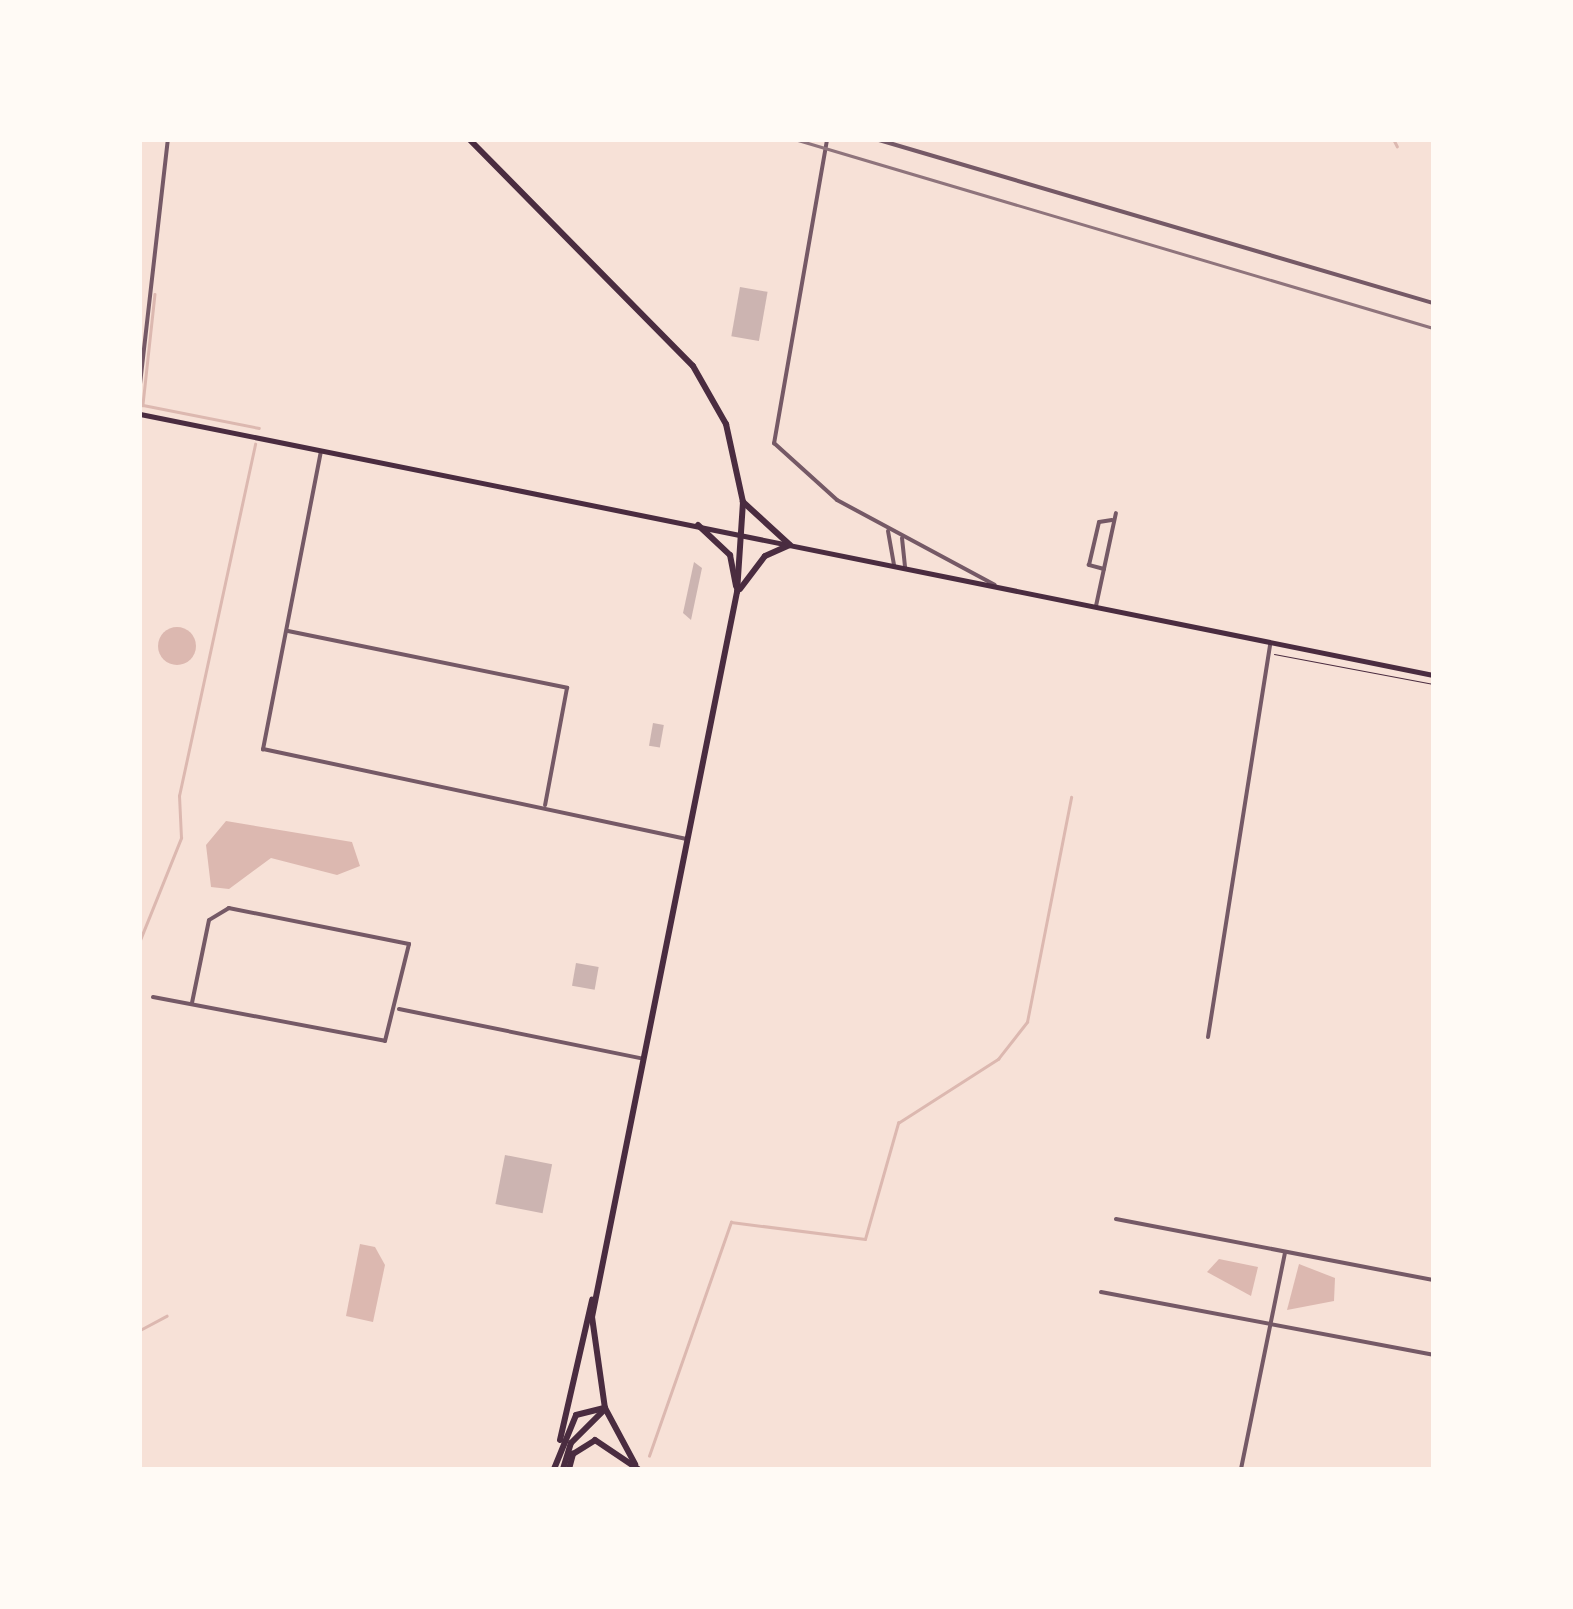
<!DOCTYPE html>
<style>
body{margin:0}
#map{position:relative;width:1573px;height:1609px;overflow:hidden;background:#f7e1d7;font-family:"Public Sans",sans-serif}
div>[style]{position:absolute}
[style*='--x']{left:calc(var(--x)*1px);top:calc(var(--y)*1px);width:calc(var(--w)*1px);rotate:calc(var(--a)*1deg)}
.water>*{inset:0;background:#dcb8b0}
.round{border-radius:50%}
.stream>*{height:2.5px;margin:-1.25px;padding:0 1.25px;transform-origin:1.25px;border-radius:1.25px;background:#dcb8b0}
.building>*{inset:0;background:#ccb4b1;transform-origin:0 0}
.path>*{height:1px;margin:-0.5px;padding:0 0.5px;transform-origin:0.5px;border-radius:0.5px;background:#4a2c40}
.minor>*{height:4px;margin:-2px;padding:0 2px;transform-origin:2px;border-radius:2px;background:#755966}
.secondary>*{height:5px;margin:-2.5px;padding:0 2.5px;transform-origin:2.5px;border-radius:2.5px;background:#4a2c40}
.primary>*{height:6px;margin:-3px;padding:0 3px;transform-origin:3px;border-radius:3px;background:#4a2c40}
.trunk>*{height:6px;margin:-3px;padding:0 3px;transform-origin:3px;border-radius:3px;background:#4a2c40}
.rail>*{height:2.5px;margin:-1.25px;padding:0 1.25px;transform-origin:1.25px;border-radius:1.25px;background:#8f747c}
span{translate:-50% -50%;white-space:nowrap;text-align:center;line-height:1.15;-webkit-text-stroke:10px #fffaf5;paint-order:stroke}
.frame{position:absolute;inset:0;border:142px solid #fffaf5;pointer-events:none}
</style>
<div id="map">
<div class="water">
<div class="round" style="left:158px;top:627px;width:38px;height:38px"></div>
<div style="clip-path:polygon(226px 821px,352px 842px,360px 866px,337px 875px,271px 858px,229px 889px,211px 887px,206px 845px)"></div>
<div style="clip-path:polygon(360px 1244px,375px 1247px,385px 1265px,373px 1322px,346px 1316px)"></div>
<div style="clip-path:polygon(1219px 1259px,1258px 1267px,1251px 1296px,1207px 1272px)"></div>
<div style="clip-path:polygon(1299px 1264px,1335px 1278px,1334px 1301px,1287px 1310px)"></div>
</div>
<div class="stream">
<div style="--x:1394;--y:140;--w:7;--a:63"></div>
<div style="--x:155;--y:294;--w:112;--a:96.2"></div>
<div style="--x:143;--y:405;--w:118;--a:11.2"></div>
<div style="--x:140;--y:940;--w:110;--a:-68.1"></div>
<div style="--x:181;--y:838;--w:42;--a:-92.7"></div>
<div style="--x:179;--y:796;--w:360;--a:-77.8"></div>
<div style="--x:140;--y:1330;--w:30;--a:-28"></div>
<div style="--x:649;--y:1456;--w:248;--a:-70.7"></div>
<div style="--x:731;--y:1222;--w:135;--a:7.2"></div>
<div style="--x:865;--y:1239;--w:121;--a:-74.1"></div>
<div style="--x:898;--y:1123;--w:119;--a:-32.6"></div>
<div style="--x:998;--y:1059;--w:47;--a:-51.9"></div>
<div style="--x:1027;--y:1022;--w:229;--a:-78.9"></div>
</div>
<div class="building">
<div style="left:740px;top:287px;width:28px;height:50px;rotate:10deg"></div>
<div style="clip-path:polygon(694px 562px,702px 568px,691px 620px,683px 613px)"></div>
<div style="left:653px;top:723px;width:11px;height:23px;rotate:10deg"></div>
<div style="left:576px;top:963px;width:23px;height:23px;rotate:10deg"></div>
<div style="left:505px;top:1155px;width:48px;height:50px;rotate:11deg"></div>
</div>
<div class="path">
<div style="--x:1274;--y:654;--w:162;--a:10.7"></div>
</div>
<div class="minor">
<div style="--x:827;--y:140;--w:308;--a:99.9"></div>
<div style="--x:774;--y:443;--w:85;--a:42.1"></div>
<div style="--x:837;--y:500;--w:179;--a:28.3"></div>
<div style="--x:879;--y:140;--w:577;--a:16.4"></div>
<div style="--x:140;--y:384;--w:246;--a:-83.5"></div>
<div style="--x:321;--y:451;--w:304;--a:101"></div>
<div style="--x:263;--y:749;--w:433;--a:12"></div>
<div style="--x:888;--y:531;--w:35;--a:80"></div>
<div style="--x:902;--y:538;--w:29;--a:84"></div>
<div style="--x:1104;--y:569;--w:16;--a:-165"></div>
<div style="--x:1089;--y:565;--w:44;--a:-76.9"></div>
<div style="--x:1099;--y:522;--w:13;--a:-9"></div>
<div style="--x:1096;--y:606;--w:95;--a:-77.9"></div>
<div style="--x:288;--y:631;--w:285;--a:11.5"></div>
<div style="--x:567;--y:688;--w:119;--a:100.6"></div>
<div style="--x:153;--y:997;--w:236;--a:10.7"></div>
<div style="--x:385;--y:1041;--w:100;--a:-76.1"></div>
<div style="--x:409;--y:944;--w:184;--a:-168.7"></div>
<div style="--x:229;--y:908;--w:23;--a:149"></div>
<div style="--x:209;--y:920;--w:85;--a:101.6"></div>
<div style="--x:399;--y:1009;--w:250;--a:11.5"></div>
<div style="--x:1208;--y:1037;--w:398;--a:-81"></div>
<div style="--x:1116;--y:1219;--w:323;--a:10.9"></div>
<div style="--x:1101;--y:1292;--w:338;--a:10.7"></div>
<div style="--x:1241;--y:1469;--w:220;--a:-78.5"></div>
</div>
<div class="secondary">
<div style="--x:140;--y:414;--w:1319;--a:11.41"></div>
</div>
<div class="primary">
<div style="--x:605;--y:1408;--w:64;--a:61.8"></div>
<div style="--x:569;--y:1469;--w:16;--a:-75"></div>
<div style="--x:573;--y:1454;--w:26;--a:-32"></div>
<div style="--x:595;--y:1440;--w:52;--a:34"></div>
</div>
<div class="trunk">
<div style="--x:470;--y:140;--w:317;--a:45.4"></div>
<div style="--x:693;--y:366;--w:67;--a:60.4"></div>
<div style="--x:726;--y:424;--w:80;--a:77.7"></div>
<div style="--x:743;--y:502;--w:90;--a:93.8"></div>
<div style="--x:737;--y:592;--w:739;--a:101.31"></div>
<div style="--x:592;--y:1317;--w:92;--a:81.9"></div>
<div style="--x:698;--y:525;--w:44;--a:43.2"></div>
<div style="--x:730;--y:555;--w:32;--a:79"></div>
<div style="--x:740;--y:589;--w:41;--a:-52.9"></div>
<div style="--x:765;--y:556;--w:27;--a:-24"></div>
<div style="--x:790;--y:545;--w:64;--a:-137.5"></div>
<div style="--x:560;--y:1440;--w:144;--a:-77.1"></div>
<div style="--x:554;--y:1469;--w:58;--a:-67.8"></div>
<div style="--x:576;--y:1415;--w:30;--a:-14"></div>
<div style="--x:563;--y:1469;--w:27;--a:-73"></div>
<div style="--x:571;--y:1443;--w:48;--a:-45"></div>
</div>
<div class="rail">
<div style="--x:798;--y:140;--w:662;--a:16.49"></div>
</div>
<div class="frame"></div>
</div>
